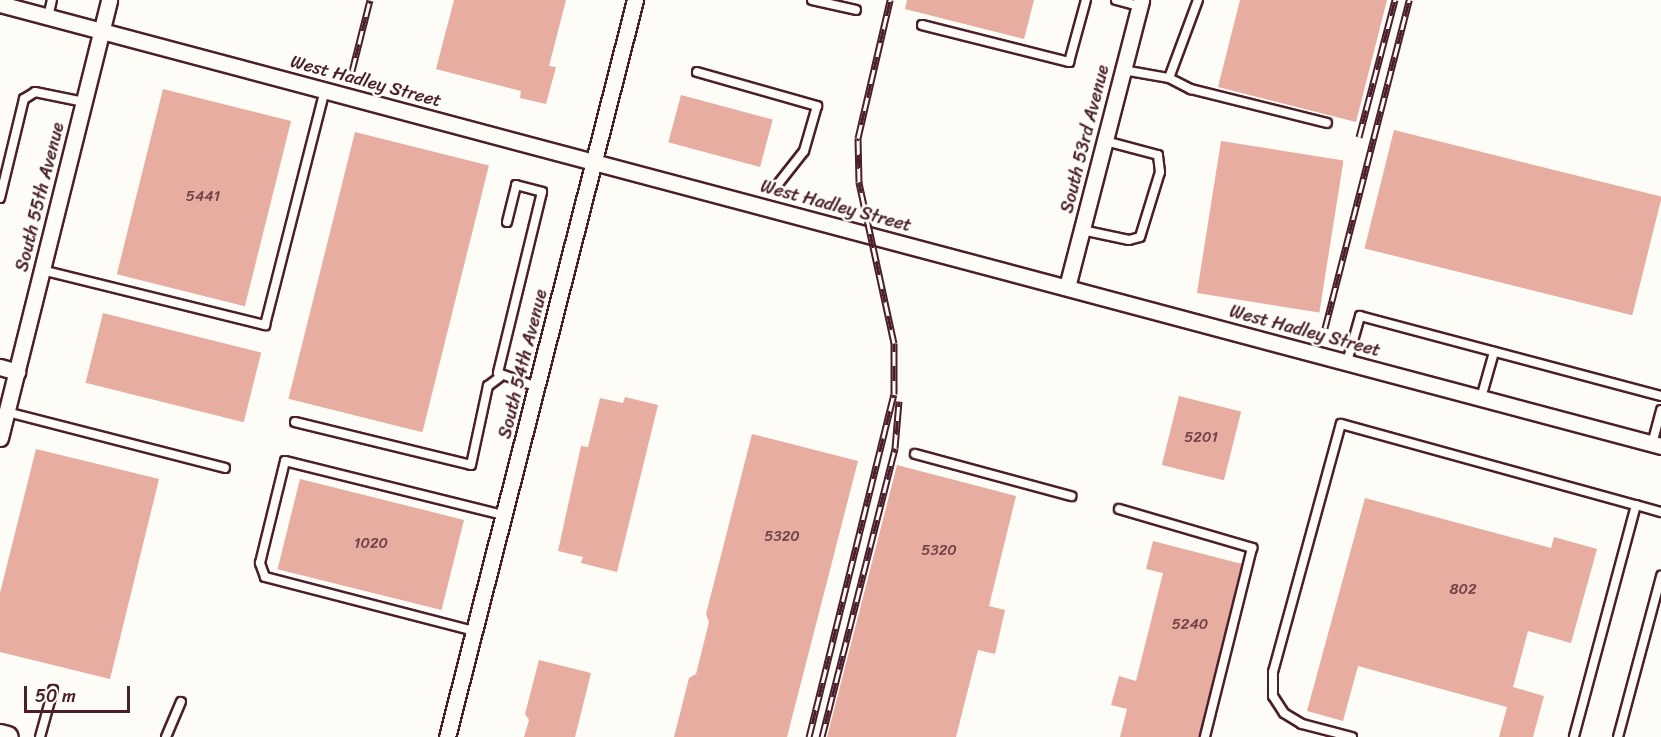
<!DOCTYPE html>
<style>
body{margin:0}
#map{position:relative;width:1661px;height:737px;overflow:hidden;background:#fdfcf7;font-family:Sriracha,sans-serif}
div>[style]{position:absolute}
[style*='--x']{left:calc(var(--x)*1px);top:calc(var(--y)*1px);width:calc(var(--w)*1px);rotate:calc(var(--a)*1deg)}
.building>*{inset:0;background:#e7ada1;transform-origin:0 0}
.roads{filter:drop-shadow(2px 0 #4a1f2b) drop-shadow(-2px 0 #4a1f2b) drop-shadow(0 2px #4a1f2b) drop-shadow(0 -2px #4a1f2b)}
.lane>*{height:8px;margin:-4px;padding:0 4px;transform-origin:4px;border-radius:4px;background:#fdfcf7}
.street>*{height:15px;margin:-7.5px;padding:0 7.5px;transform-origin:7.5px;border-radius:7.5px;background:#fdfcf7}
.secondary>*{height:21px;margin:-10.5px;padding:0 10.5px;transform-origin:10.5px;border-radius:10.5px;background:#fdfcf7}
.rail>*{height:7px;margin-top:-3.5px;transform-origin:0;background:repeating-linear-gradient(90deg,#fdfcf7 0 14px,#4a1f2b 0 28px);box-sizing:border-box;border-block:2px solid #4a1f2b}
span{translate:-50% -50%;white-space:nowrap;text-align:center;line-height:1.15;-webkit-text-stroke:5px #fdfcf7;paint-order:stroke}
.number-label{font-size:15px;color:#714248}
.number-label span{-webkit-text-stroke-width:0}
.street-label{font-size:18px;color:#4a1f2b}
.scale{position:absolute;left:24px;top:686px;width:106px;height:27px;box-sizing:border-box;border:3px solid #4a1f2b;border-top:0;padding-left:8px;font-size:18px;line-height:21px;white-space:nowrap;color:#4a1f2b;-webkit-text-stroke:4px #fdfcf7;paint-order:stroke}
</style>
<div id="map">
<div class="building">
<div style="clip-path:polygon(454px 0,566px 0,549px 66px,556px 67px,546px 104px,520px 98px,521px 91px,436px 69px)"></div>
<div style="clip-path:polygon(907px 0,1034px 0,1024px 39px,905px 9px)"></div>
<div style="clip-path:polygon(1240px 0,1387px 0,1356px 122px,1218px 87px)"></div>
<div style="left:163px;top:89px;width:132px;height:191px;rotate:14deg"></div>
<div style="left:681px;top:95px;width:95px;height:49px;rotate:15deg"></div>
<div style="left:1394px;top:130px;width:276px;height:122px;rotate:14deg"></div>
<div style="left:355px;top:132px;width:138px;height:275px;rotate:14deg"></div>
<div style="left:1221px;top:141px;width:124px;height:154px;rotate:9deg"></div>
<div style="left:103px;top:313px;width:163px;height:72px;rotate:14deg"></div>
<div style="left:1179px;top:396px;width:64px;height:71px;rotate:14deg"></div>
<div style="clip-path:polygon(625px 397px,658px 405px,617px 572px,581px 563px,583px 557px,558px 551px,581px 446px,588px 447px,600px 398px,623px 403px)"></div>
<div style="clip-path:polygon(752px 434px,858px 461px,787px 737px,674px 737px,689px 678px,696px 674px,709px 622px,706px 614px)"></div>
<div style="clip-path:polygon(36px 449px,159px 479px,110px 679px,0 652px,0 593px)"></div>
<div style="clip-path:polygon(897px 465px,1016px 496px,989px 606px,1005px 610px,995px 654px,978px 650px,956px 737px,827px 737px)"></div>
<div style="left:300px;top:479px;width:169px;height:93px;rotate:14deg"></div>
<div style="clip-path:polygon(1365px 498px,1551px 548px,1554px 537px,1597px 549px,1571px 643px,1528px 631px,1513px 687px,1544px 696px,1533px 737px,1499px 737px,1507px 707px,1358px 666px,1343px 721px,1307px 711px)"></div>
<div style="clip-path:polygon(1153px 541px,1242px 564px,1199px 737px,1120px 737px,1127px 709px,1111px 705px,1119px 676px,1136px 681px,1163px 573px,1146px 569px)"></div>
<div style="clip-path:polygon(539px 660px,591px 673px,575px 737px,524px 737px,529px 720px,525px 714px)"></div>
</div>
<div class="roads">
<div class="lane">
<div style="--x:812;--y:0;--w:45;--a:12.8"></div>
<div style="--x:1116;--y:0;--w:24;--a:15"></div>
<div style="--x:48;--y:17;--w:17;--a:-77"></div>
<div style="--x:922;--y:25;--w:152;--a:14.1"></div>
<div style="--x:1069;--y:62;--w:64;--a:-74.7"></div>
<div style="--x:1123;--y:70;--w:47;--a:9.9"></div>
<div style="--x:1169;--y:78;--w:83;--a:-69.6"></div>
<div style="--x:697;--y:72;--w:125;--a:15.8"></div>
<div style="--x:817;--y:106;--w:47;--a:106.1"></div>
<div style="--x:804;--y:151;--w:42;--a:128.2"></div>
<div style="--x:1169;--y:78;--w:25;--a:27"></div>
<div style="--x:1191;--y:89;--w:140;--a:14"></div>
<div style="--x:0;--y:198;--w:102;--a:-76.4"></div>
<div style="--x:24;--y:99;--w:13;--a:-32"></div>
<div style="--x:35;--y:92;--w:50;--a:11.5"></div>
<div style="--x:507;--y:222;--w:38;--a:-76"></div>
<div style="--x:516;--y:185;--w:27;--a:15"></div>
<div style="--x:542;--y:192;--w:186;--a:103.7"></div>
<div style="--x:498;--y:373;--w:41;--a:19.7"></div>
<div style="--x:1082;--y:230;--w:48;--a:12"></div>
<div style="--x:1129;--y:240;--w:11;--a:-15"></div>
<div style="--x:1140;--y:237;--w:68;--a:-72.9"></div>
<div style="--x:1160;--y:172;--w:17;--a:-97"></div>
<div style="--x:1158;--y:155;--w:55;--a:-165.2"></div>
<div style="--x:42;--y:270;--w:230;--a:13.9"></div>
<div style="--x:265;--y:325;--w:243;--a:-75.7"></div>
<div style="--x:1347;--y:362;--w:48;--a:-74.2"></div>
<div style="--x:1360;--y:316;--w:311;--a:14.9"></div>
<div style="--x:1481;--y:398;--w:48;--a:-74.2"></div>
<div style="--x:7;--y:412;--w:225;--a:14.4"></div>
<div style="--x:295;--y:422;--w:181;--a:13.7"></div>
<div style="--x:471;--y:465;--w:81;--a:-77.9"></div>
<div style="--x:488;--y:386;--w:15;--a:-37"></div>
<div style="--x:1652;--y:444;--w:35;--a:-75"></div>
<div style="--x:915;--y:454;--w:162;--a:15.1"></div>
<div style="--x:1636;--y:505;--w:26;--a:16"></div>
<div style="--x:1119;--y:509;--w:139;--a:16.3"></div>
<div style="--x:1252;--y:548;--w:195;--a:104"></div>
<div style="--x:474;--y:631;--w:216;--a:-165.5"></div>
<div style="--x:265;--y:577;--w:15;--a:-110"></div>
<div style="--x:260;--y:563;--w:105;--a:-76.2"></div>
<div style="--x:285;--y:461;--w:226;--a:13.9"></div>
<div style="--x:40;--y:737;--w:49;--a:-74.5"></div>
<div style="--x:166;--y:737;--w:38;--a:-67"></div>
<div style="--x:1352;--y:737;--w:52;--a:-165.4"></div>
<div style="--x:1302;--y:724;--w:21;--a:-149"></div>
<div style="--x:1284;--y:713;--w:20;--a:-123"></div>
<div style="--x:1273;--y:696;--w:24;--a:-90"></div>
<div style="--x:1273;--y:672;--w:257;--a:-74.7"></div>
<div style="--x:1341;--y:424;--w:306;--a:15.4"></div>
<div style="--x:1636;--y:505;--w:240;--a:105"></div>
<div style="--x:1618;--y:737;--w:167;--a:-75"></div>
</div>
<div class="street">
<div style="--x:0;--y:4;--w:1719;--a:14.9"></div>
<div style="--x:1067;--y:287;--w:296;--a:-75.5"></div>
<div style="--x:0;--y:367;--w:18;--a:16"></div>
<div style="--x:0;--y:438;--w:451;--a:-76"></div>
<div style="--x:447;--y:737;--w:761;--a:-75.69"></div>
</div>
<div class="secondary">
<div style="--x:0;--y:735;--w:7;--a:16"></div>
</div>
</div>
<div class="rail">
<div style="--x:352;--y:71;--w:73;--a:-75.8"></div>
<div style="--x:1359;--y:137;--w:142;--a:-75.3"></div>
<div style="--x:1325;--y:328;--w:339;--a:-75.6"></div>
<div style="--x:809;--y:737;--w:353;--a:-76.1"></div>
<div style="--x:894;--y:394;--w:51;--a:-90"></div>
<div style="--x:894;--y:343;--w:165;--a:-102.3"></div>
<div style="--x:859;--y:182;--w:44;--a:-91.3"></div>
<div style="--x:858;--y:138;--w:142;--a:-76.9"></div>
<div style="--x:822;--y:737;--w:298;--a:-75.8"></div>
<div style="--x:895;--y:448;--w:47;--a:-85.1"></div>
</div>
<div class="number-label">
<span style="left:203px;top:197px">5441</span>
<span style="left:1201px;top:438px">5201</span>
<span style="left:782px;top:537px">5320</span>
<span style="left:371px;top:544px">1020</span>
<span style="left:939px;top:551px">5320</span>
<span style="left:1463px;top:590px">802</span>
<span style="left:1190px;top:625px">5240</span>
</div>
<div class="street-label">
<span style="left:366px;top:81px;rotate:15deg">West Hadley Street</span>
<span style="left:1085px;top:139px;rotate:-76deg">South 53rd Avenue</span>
<span style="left:40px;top:197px;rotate:-76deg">South 55th Avenue</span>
<span style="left:836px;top:206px;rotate:15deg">West Hadley Street</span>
<span style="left:1305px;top:331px;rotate:15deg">West Hadley Street</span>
<span style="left:523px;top:364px;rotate:-76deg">South 54th Avenue</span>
</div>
<div class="scale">50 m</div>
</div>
